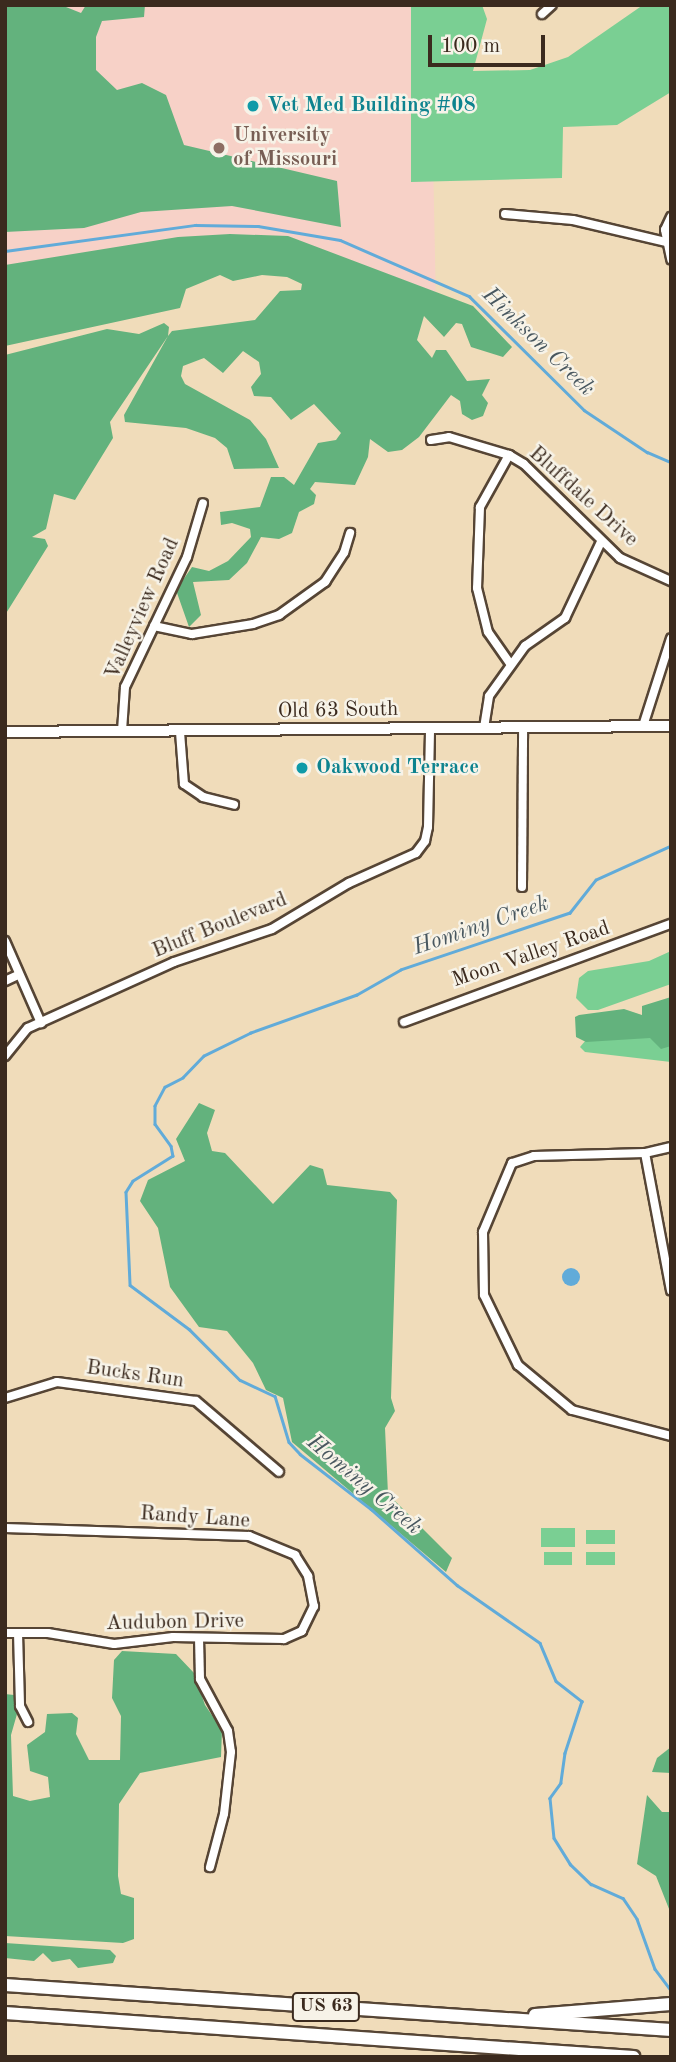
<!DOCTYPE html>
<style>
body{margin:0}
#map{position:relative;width:676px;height:2062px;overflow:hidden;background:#f0dcba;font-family:"Old Standard TT",serif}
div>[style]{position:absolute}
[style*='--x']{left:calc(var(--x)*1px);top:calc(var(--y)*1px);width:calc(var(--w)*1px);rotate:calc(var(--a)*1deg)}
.built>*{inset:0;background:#f7d1c7}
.green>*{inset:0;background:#7acf93;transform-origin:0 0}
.forest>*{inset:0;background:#63b27d}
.water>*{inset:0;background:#61abd9}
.round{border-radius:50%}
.stream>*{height:2.5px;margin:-1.25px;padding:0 1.25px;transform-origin:1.25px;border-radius:1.25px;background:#61abd9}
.roads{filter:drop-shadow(2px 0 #564535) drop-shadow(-2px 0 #564535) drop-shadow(0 2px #564535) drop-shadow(0 -2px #564535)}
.minor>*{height:8px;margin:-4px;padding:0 4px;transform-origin:4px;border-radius:4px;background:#fff}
.major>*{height:10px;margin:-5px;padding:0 5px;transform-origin:5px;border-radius:5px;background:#fff}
.highway>*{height:12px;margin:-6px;padding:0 6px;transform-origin:6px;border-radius:6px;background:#fff}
.dots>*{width:19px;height:19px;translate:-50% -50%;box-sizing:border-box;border:4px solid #f7f3e8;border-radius:50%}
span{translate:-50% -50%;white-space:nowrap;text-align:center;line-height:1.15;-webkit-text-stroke:5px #f7f3e8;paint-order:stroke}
.shield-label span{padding:2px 5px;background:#f7f3e8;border:2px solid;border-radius:5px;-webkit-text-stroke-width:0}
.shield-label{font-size:19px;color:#3b2a1e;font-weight:700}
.culture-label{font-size:21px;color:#0d838f;font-weight:700}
.left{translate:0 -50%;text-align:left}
.education-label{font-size:21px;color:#785e54;font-weight:700}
.street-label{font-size:21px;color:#3b2a1e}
.water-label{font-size:23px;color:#48575f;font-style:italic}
.frame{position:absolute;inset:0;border:7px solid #3b2a1e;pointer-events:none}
.scale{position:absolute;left:428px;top:35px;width:117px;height:32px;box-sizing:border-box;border:4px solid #3b2a1e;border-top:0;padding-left:9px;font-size:21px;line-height:24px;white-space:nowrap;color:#3b2a1e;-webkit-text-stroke:5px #f7f3e8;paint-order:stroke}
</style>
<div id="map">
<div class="built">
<div style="clip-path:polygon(5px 5px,430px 5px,436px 306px,285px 266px,5px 269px)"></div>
</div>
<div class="green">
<div style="clip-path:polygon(411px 5px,482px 5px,487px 19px,473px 71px,530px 70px,568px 57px,643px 5px,671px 5px,671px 92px,617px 125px,563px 127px,562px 178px,411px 182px)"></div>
<div style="clip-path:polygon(671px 951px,671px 984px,598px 1010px,588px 1010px,576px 998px,579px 978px,588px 971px,649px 961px)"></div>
<div style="clip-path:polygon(671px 1034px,671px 1062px,585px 1052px,580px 1047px,586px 1040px)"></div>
<div style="left:541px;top:1528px;width:34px;height:19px"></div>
<div style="left:615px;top:1530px;width:14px;height:29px;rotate:90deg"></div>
<div style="left:544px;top:1552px;width:28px;height:13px"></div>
<div style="left:586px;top:1552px;width:29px;height:13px"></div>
</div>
<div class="forest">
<div style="clip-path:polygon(5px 5px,61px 5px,81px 13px,86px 5px,145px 5px,144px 17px,102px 21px,96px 37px,96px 70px,117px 90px,142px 83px,166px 95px,184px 145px,337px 181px,341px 227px,232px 206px,141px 212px,84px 228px,5px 232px)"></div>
<div style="clip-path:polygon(230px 234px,288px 236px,473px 306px,512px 347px,503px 357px,471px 347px,462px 324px,456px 323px,444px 337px,424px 316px,417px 340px,432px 358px,436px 350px,446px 350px,467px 381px,490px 379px,482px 395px,488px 403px,483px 416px,472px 420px,462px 414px,460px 401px,451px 395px,419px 437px,402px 450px,388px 452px,370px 439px,368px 457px,355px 485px,315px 482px,310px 489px,316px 495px,314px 504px,299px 512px,292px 533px,279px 539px,261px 537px,247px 563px,229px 580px,193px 582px,201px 615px,189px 627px,176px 590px,192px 567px,209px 571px,228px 561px,251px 537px,250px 529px,232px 523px,221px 525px,220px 512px,260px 507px,271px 477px,284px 477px,294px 485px,318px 443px,336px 440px,341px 433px,314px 404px,291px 420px,271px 397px,254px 396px,251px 387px,261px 374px,259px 362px,243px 351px,223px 373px,204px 358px,183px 366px,181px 376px,185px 384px,250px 420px,266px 439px,279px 468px,234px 469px,227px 448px,215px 438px,186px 428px,125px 422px,124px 415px,168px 336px,110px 422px,113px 438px,75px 500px,54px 494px,46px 529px,32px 537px,45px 539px,48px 546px,5px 615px,5px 355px,107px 329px,139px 334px,164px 323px,169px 327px,168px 336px,172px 331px,255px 320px,280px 291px,301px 290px,302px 284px,287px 277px,262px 275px,233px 281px,220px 275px,186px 289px,180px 308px,5px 346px,5px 265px,178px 237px)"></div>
<div style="clip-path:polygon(671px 997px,671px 1046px,661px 1049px,650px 1038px,586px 1042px,576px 1037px,575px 1017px,579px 1015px,624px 1009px,642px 1015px,642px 1006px)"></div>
<div style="clip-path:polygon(199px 1103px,215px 1110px,207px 1133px,212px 1151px,225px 1153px,273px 1204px,310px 1165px,323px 1169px,327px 1185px,390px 1192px,397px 1200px,391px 1398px,395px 1411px,385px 1428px,388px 1494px,452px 1558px,446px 1572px,292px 1442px,283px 1398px,266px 1390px,253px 1363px,227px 1331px,199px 1327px,170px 1287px,158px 1228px,140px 1201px,148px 1180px,185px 1161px,176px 1139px)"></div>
<div style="clip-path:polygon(122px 1651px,176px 1654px,194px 1673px,205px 1705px,222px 1730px,221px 1757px,140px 1773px,119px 1804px,118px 1876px,121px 1894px,134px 1898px,134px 1939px,123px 1943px,5px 1936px,5px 1694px,14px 1695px,17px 1714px,11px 1735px,13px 1796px,30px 1801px,50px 1797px,48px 1777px,30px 1771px,27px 1745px,45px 1732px,47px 1714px,72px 1713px,78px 1718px,76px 1734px,89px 1760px,120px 1760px,121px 1716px,112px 1698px,114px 1660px)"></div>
<div style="clip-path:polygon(671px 1747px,671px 1773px,652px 1772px,657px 1758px)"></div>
<div style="clip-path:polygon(647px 1795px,662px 1812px,671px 1812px,671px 1914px,656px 1876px,637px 1864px)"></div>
<div style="clip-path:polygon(5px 1943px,110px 1950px,116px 1956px,113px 1963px,78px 1968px,70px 1959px,52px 1962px,43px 1953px,34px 1961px,5px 1958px)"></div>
</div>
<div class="water">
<div class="round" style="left:562px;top:1268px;width:18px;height:18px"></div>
</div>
<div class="stream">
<div style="--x:5;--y:251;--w:192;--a:-7.8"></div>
<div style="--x:195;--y:225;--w:63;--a:0.9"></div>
<div style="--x:258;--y:226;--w:83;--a:9.7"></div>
<div style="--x:340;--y:240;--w:141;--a:23.5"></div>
<div style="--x:469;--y:296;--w:162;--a:44.7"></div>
<div style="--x:584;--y:410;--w:76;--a:33.7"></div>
<div style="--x:647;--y:452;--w:26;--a:23"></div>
<div style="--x:671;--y:846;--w:82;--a:155.6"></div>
<div style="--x:596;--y:880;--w:42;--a:128.2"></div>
<div style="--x:570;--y:913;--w:178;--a:161.4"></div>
<div style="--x:401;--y:970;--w:51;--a:150.4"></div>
<div style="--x:357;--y:995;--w:113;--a:160.3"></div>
<div style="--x:251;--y:1033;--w:52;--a:153.9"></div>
<div style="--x:204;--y:1056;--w:30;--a:134"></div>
<div style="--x:183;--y:1078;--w:20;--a:153"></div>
<div style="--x:165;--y:1087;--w:21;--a:118"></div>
<div style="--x:155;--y:1106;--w:18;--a:90"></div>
<div style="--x:155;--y:1124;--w:27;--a:54"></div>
<div style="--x:171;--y:1146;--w:10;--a:79"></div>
<div style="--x:173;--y:1156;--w:47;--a:148"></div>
<div style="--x:133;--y:1181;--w:13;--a:122"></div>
<div style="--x:126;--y:1192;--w:93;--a:87.5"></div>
<div style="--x:130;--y:1285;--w:74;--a:36.7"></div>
<div style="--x:189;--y:1329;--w:72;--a:45"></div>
<div style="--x:240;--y:1380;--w:38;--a:25"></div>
<div style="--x:275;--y:1396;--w:48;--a:73.1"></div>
<div style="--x:289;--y:1442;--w:16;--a:47"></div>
<div style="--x:300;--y:1454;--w:90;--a:37.8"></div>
<div style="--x:371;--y:1509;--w:115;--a:41.5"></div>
<div style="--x:457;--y:1585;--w:101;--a:34.9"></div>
<div style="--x:540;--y:1643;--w:41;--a:67.2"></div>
<div style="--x:556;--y:1681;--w:33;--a:38"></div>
<div style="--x:582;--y:1701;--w:55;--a:108.1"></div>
<div style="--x:565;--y:1753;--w:30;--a:98"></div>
<div style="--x:561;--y:1783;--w:19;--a:126"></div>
<div style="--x:550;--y:1798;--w:40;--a:84.3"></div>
<div style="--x:554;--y:1838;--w:31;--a:58"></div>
<div style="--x:570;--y:1864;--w:29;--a:44"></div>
<div style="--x:591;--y:1884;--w:35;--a:24"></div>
<div style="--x:623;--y:1898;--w:25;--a:56"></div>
<div style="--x:637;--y:1919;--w:53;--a:70.2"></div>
<div style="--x:655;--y:1969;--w:26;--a:53"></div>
</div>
<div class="roads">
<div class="minor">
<div style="--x:542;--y:14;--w:13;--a:-42"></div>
<div style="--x:505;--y:214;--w:68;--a:5"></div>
<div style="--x:573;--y:220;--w:96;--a:13.3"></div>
<div style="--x:671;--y:217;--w:14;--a:115"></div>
<div style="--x:665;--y:230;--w:30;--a:78"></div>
<div style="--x:431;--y:440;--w:18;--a:-9"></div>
<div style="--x:449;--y:437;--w:63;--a:16.7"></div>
<div style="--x:509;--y:455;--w:17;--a:31"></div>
<div style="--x:524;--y:464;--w:134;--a:44.4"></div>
<div style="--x:620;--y:558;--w:56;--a:24.3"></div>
<div style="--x:509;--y:455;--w:60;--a:119.1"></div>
<div style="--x:480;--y:507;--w:81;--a:92.1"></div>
<div style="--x:477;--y:588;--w:45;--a:76"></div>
<div style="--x:488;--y:632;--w:40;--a:55.1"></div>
<div style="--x:154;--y:626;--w:39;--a:12"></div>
<div style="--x:192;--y:634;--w:62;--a:-9.3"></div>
<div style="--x:253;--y:624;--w:28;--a:-19"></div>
<div style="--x:279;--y:615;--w:57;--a:-35.7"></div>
<div style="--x:325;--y:582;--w:35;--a:-57"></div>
<div style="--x:344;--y:553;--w:21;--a:-73"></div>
<div style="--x:643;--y:726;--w:92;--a:-72.3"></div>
<div style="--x:484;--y:728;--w:32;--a:-81"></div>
<div style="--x:489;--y:696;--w:62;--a:-54.2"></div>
<div style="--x:525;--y:646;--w:49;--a:-35"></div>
<div style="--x:565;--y:618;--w:84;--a:-64.7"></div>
<div style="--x:122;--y:731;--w:44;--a:-86.1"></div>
<div style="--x:125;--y:687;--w:144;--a:-64.5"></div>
<div style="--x:187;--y:557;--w:56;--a:-73.5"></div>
<div style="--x:180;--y:732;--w:52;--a:85.6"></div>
<div style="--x:184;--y:784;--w:23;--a:34"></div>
<div style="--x:203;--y:797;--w:32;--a:14"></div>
<div style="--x:522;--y:887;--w:158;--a:-89.6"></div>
<div style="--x:5;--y:941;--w:90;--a:66.3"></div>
<div style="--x:5;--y:981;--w:14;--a:-25"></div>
<div style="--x:404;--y:1022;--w:284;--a:-20.2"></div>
<div style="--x:5;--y:1056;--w:36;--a:-51"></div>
<div style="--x:28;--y:1028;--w:160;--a:-24.3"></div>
<div style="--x:174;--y:962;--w:103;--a:-18.6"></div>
<div style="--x:272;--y:929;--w:90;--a:-30.9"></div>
<div style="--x:349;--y:883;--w:73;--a:-24.1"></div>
<div style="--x:416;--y:853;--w:15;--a:-53"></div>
<div style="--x:425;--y:841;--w:14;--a:-78"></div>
<div style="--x:428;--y:827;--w:98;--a:-88.8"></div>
<div style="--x:671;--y:1147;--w:27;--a:167"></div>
<div style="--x:645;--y:1153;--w:140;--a:79.3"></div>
<div style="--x:645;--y:1153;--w:111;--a:178.5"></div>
<div style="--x:534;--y:1156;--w:23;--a:162"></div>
<div style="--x:512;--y:1163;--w:75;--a:112.8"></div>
<div style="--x:483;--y:1232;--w:63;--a:89.1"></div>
<div style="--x:484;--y:1295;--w:78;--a:64.1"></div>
<div style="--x:518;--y:1365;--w:70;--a:39.8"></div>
<div style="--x:572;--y:1410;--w:102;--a:14.7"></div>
<div style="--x:5;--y:1398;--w:54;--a:-17.1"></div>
<div style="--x:57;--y:1382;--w:140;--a:7.8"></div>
<div style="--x:196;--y:1401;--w:109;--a:40.5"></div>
<div style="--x:5;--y:1528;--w:244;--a:1.9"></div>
<div style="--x:249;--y:1536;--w:50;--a:22.4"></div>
<div style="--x:295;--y:1555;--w:25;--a:58"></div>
<div style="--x:308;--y:1576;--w:31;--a:79"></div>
<div style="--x:314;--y:1606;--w:28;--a:116"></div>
<div style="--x:302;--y:1631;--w:20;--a:156"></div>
<div style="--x:284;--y:1639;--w:111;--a:-179"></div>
<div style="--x:173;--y:1637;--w:59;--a:173.2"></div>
<div style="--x:114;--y:1644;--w:67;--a:-170.5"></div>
<div style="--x:48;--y:1633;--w:43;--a:180"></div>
<div style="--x:18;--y:1633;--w:73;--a:88.4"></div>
<div style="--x:20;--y:1706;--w:18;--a:63"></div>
<div style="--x:199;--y:1638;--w:41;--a:88.6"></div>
<div style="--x:200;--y:1679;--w:59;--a:61.7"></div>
<div style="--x:228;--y:1731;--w:21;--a:82"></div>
<div style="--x:231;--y:1752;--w:62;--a:96.4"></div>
<div style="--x:224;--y:1814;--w:55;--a:104.8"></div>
</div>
<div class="major">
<div style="--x:5;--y:732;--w:666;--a:-0.52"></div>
</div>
<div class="highway">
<div style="--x:5;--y:1985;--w:668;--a:3.87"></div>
<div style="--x:5;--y:2013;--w:630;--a:4.01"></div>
<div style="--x:535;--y:2015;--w:136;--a:-4.6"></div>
</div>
</div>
<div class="dots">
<div style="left:253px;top:106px;background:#0f9aa8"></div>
<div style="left:219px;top:148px;background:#8d6e63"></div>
<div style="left:302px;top:768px;background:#0f9aa8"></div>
</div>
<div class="shield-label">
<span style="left:326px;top:2007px">US 63</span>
</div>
<div class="culture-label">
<span class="left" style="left:267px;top:106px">Vet Med Building #08</span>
<span class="left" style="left:316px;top:768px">Oakwood Terrace</span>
</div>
<div class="education-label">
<span class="left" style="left:233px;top:148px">University<br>of Missouri</span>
</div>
<div class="street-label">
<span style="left:583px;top:497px;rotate:42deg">Bluffdale Drive</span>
<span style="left:143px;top:609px;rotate:-66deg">Valleyview Road</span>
<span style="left:338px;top:711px;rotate:-1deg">Old 63 South</span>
<span style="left:220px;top:926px;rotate:-22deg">Bluff Boulevard</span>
<span style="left:531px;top:955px;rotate:-19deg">Moon Valley Road</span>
<span style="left:135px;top:1375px;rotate:8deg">Bucks Run</span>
<span style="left:195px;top:1518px;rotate:4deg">Randy Lane</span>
<span style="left:175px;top:1623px;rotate:-1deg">Audubon Drive</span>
</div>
<div class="water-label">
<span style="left:538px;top:342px;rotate:44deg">Hinkson Creek</span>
<span style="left:481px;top:926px;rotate:-19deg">Hominy Creek</span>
<span style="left:364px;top:1485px;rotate:40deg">Hominy Creek</span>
</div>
<div class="frame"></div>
<div class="scale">100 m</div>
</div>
